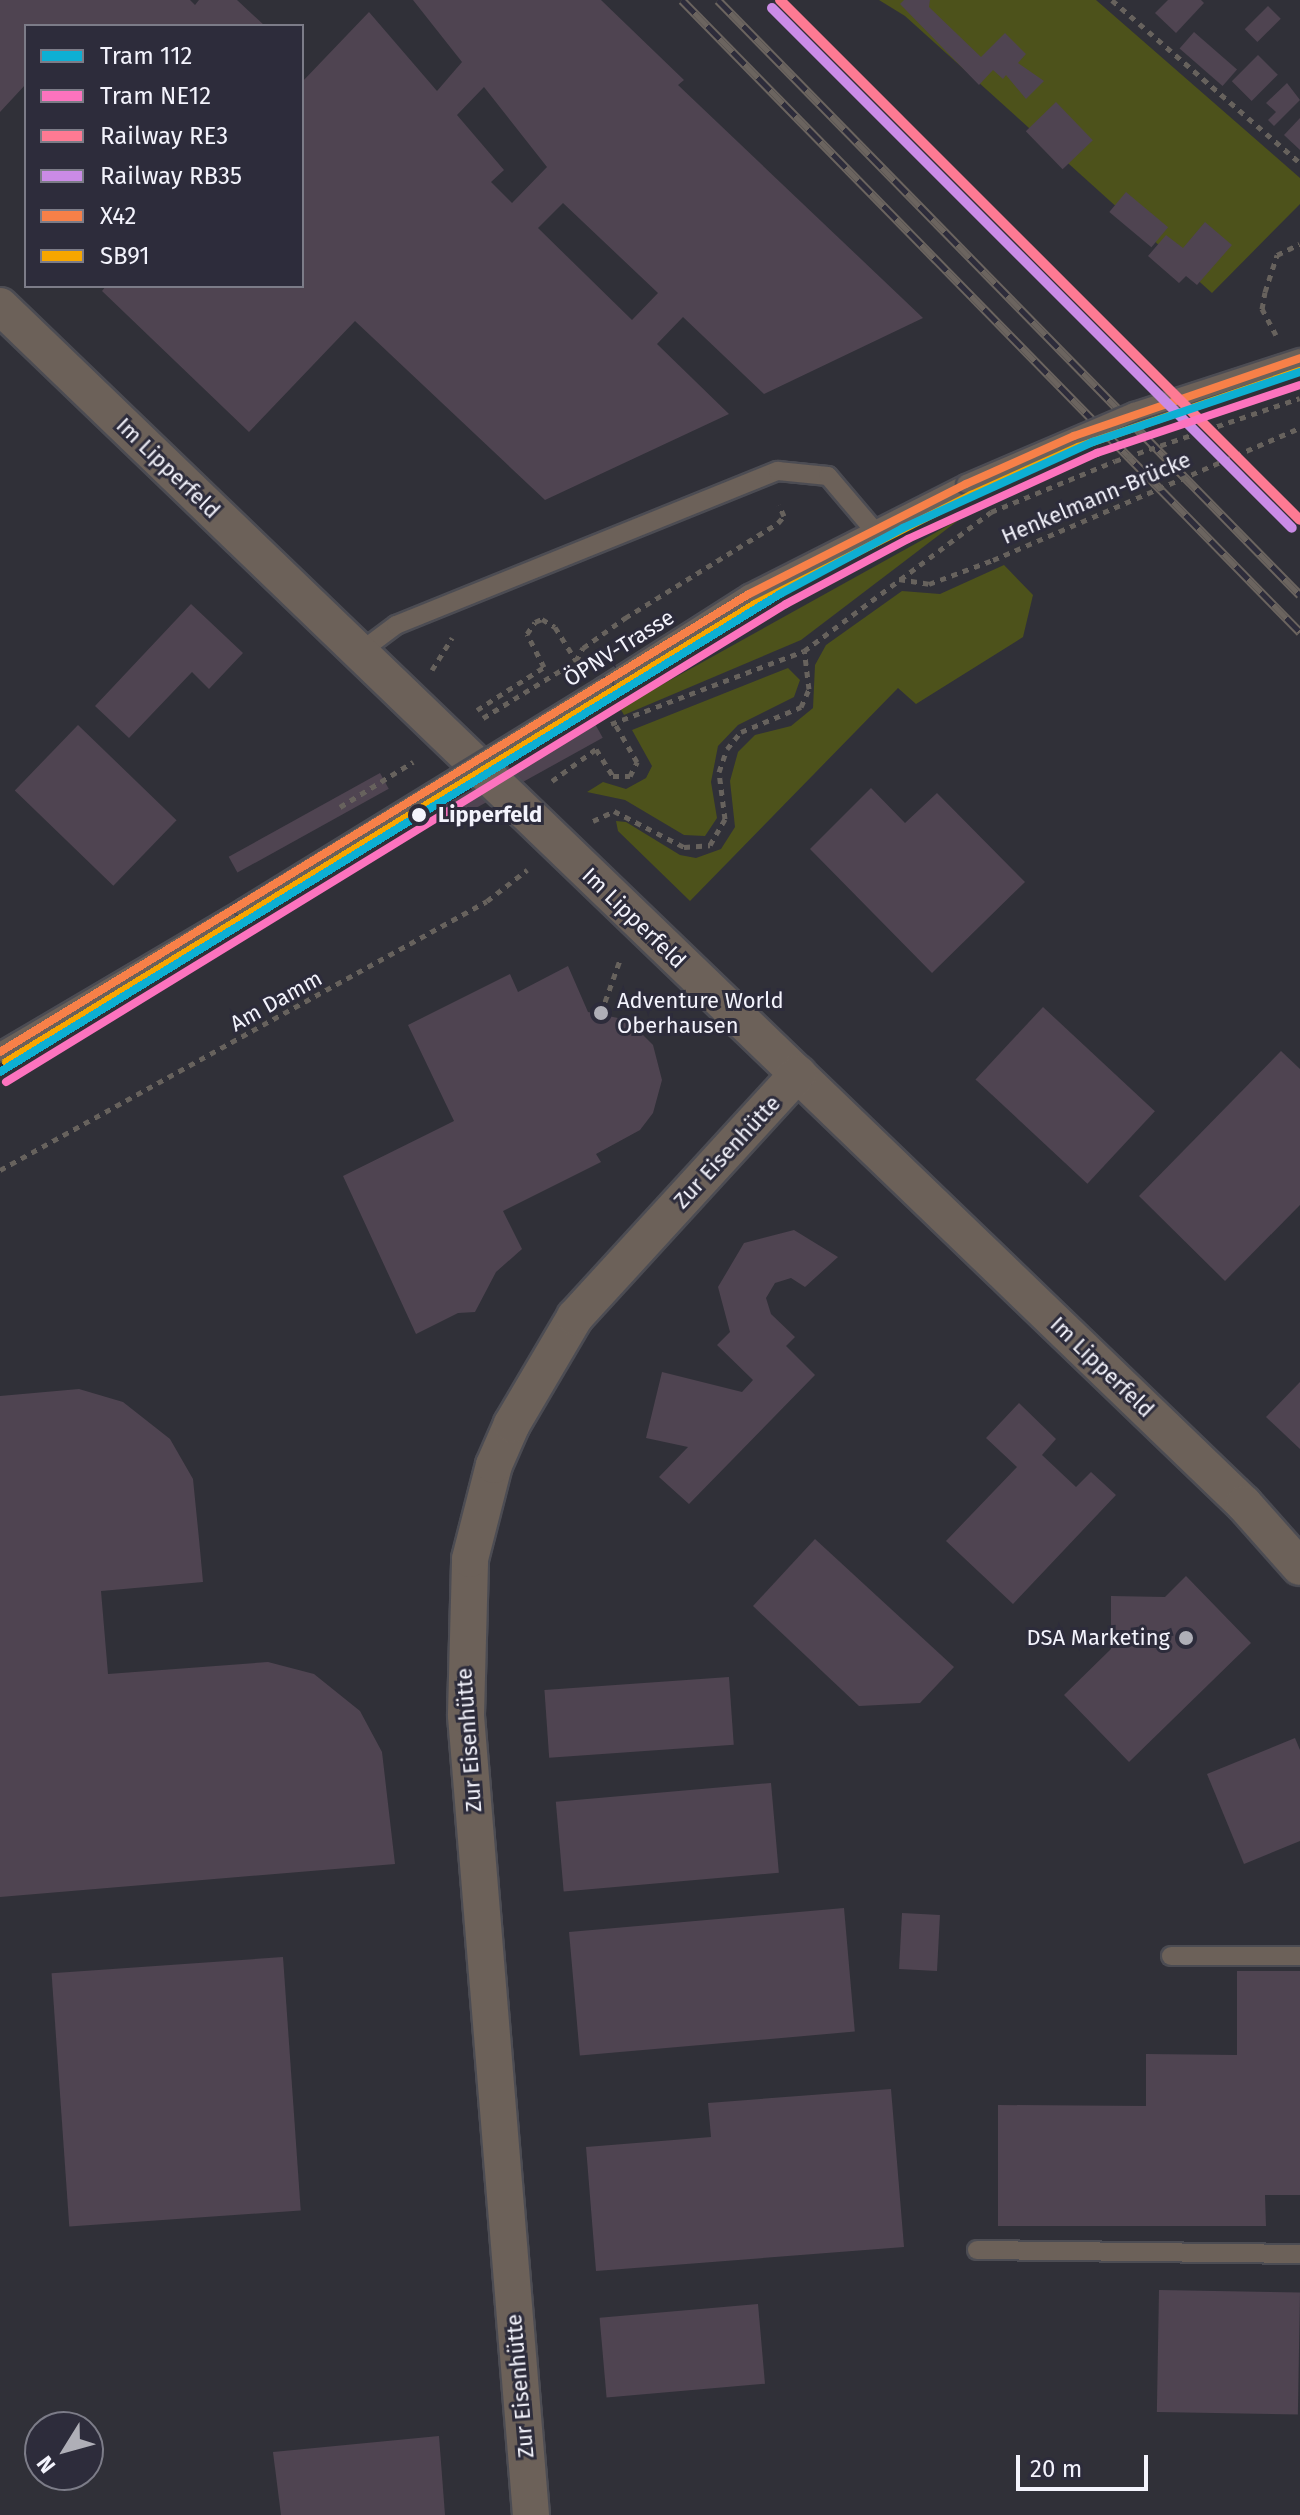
<!DOCTYPE html>
<meta charset="utf-8">
<style>
body{margin:0}
#map{position:relative;width:1300px;height:2515px;overflow:hidden;background:#303038;font-family:"Fira Sans",sans-serif}
div>[style]{position:absolute}
[style*='--x']{left:calc(var(--x)*1px);top:calc(var(--y)*1px);width:calc(var(--w)*1px);rotate:calc(var(--a)*1deg)}
.green>*{inset:0;background:#4d521b}
.building>*{inset:0;background:#4f4451;transform-origin:0 0}
.path>*{height:5px;margin-top:-2.5px;transform-origin:0;background:repeating-linear-gradient(90deg,#67625d 0 6px,transparent 0 12px)}
.roads{filter:drop-shadow(2px 0 #4c4c53) drop-shadow(-2px 0 #4c4c53) drop-shadow(0 2px #4c4c53) drop-shadow(0 -2px #4c4c53)}
.lane>*{height:18px;margin:-9px;padding:0 9px;transform-origin:9px;border-radius:9px;background:#6c6159}
.street>*{height:36px;margin:-18px;padding:0 18px;transform-origin:18px;border-radius:18px;background:#6c6159}
.rail>*{height:9px;margin-top:-4.5px;transform-origin:0;background:repeating-linear-gradient(90deg,#2d2c3b 0 18px,#6b645f 0 36px);box-sizing:border-box;border-block:2px solid #6b645f}
.path-bridge>*{height:5px;margin-top:-2.5px;transform-origin:0;background:repeating-linear-gradient(90deg,#67625d 0 6px,transparent 0 12px)}
.bridges{filter:drop-shadow(2px 0 #4c4c53) drop-shadow(-2px 0 #4c4c53) drop-shadow(0 2px #4c4c53) drop-shadow(0 -2px #4c4c53)}
.lane-bridge>*{height:18px;margin:-9px;padding:0 9px;transform-origin:9px;border-radius:9px;background:#6c6159}
.bus-1>*{height:8px;margin:-4px;padding:0 4px;transform-origin:4px;border-radius:4px;background:#f78048}
.bus-2>*{height:8px;margin:-4px;padding:0 4px;transform-origin:4px;border-radius:4px;background:#f7a600}
.rail-1>*{height:10px;margin:-5px;padding:0 5px;transform-origin:5px;border-radius:5px;background:#fe7a93}
.rail-2>*{height:10px;margin:-5px;padding:0 5px;transform-origin:5px;border-radius:5px;background:#ca8be6}
.tram-1>*{height:8px;margin:-4px;padding:0 4px;transform-origin:4px;border-radius:4px;background:#0dafd3}
.tram-2>*{height:8px;margin:-4px;padding:0 4px;transform-origin:4px;border-radius:4px;background:#fc73be}
.dots>*{width:22px;height:22px;translate:-50% -50%;box-sizing:border-box;border:4px solid #2d2c3b;border-radius:50%}
span{translate:-50% -50%;white-space:nowrap;text-align:center;line-height:1.15;-webkit-text-stroke:6px #2d2c3b;paint-order:stroke}
.street-label{font-size:22px;color:#f3f3fc}
.stop-label{font-size:22px;color:#f3f3fc;font-weight:700}
.left{translate:0 -50%;text-align:left}
.poi-label{font-size:22px;color:#f3f3fc}
.right{translate:-100% -50%;text-align:right}
.legend{position:absolute;left:24px;top:24px;width:280px;height:264px;box-sizing:border-box;background:#2d2c3b;border:2px solid #7c7c88;margin:0;padding:10px 14px;list-style:none;font-size:24px;color:#f3f3fc}
.legend li{display:flex;align-items:center;gap:16px;height:40px}
.legend b{width:40px;border:2px solid #7c7c88}
.north{position:absolute;left:24px;top:2411px;width:80px;height:80px;box-sizing:border-box;background:#2d2c3b;border:2px solid #7c7c88;border-radius:50%;rotate:233deg;font-size:22px;font-weight:700;line-height:32px;text-align:center;color:#f3f3fc}
.north::after{content:'';display:block;margin:auto;width:28px;height:36px;background:#afafb7;clip-path:polygon(50% 0,100% 100%,50% 72%,0 100%)}
.scale{position:absolute;left:1016px;top:2455px;width:132px;height:36px;box-sizing:border-box;border:4px solid #f3f3fc;border-top:0;padding-left:10px;font-size:24px;line-height:28px;white-space:nowrap;color:#f3f3fc;-webkit-text-stroke:6px #2d2c3b;paint-order:stroke}
</style>
<div id="map">
<div class="green">
<div style="clip-path:polygon(879px 0,1096px 0,1300px 178px,1300px 204px,1212px 293px,905px 16px)"></div>
<div style="clip-path:polygon(960px 519px,801px 640px,624px 715px,620px 708px)"></div>
<div style="clip-path:polygon(1004px 565px,1033px 595px,1023px 637px,916px 704px,898px 688px,690px 901px,618px 831px,616px 821px,626px 822px,680px 855px,696px 858px,721px 849px,735px 827px,730px 781px,738px 752px,755px 735px,791px 726px,813px 708px,815px 665px,826px 645px,902px 591px,940px 594px)"></div>
<div style="clip-path:polygon(788px 668px,800px 680px,794px 697px,738px 725px,718px 746px,711px 782px,717px 818px,705px 836px,684px 835px,625px 800px,587px 792px,603px 782px,626px 789px,646px 778px,652px 766px,632px 730px)"></div>
</div>
<div class="building">
<div style="clip-path:polygon(0 0,190px 0,195px 5px,199px 0,237px 0,265px 26px,26px 26px,26px 84px,0 112px)"></div>
<div style="clip-path:polygon(evenodd,413px 0,601px 0,684px 80px,678px 85px,923px 318px,764px 394px,683px 317px,657px 344px,729px 414px,545px 500px,355px 321px,249px 432px,102px 291px,106px 286px,302px 286px,302px 82px,369px 12px,437px 91px,462px 62px,413px 0,484px 87px,547px 167px,512px 203px,491px 182px,504px 170px,457px 115px,484px 87px,413px 0,563px 203px,658px 293px,632px 320px,538px 228px,563px 203px)"></div>
<div style="clip-path:polygon(904px 0,930px 0,929px 7px,981px 57px,1005px 33px,1026px 54px,1018px 63px,1044px 81px,1026px 99px,1006px 75px,1003px 79px,993px 70px,979px 85px,900px 4px)"></div>
<div style="clip-path:polygon(1168px 0,1201px 0,1204px 3px,1176px 33px,1155px 13px)"></div>
<div style="left:1268px;top:6px;width:18px;height:33px;rotate:45deg"></div>
<div style="left:1194px;top:32px;width:57px;height:22px;rotate:41deg"></div>
<div style="left:1258px;top:55px;width:28px;height:37px;rotate:45deg"></div>
<div style="clip-path:polygon(1287px 83px,1300px 100px,1274px 126px,1268px 120px,1276px 112px,1266px 103px)"></div>
<div style="left:1056px;top:102px;width:53px;height:42px;rotate:46deg"></div>
<div style="clip-path:polygon(1300px 118px,1300px 150px,1284px 135px)"></div>
<div style="left:1126px;top:192px;width:55px;height:26px;rotate:40deg"></div>
<div style="clip-path:polygon(1205px 222px,1232px 245px,1197px 285px,1186px 276px,1179px 283px,1148px 256px,1166px 235px,1183px 248px)"></div>
<div style="clip-path:polygon(191px 604px,243px 653px,209px 689px,192px 672px,129px 738px,95px 706px)"></div>
<div style="left:594px;top:722px;width:18px;height:173px;rotate:61deg"></div>
<div style="left:78px;top:725px;width:137px;height:91px;rotate:44deg"></div>
<div style="left:380px;top:773px;width:18px;height:173px;rotate:61deg"></div>
<div style="clip-path:polygon(871px 788px,905px 823px,937px 793px,1025px 882px,932px 973px,810px 849px)"></div>
<div style="clip-path:polygon(568px 966px,588px 1012px,628px 1020px,653px 1045px,662px 1080px,653px 1113px,640px 1130px,596px 1154px,601px 1162px,503px 1211px,522px 1249px,496px 1272px,475px 1312px,458px 1313px,416px 1334px,343px 1176px,454px 1121px,408px 1025px,510px 974px,518px 992px)"></div>
<div style="left:1043px;top:1007px;width:153px;height:99px;rotate:43deg"></div>
<div style="clip-path:polygon(1281px 1051px,1300px 1069px,1300px 1205px,1225px 1281px,1139px 1196px)"></div>
<div style="clip-path:polygon(794px 1230px,838px 1257px,805px 1287px,791px 1278px,775px 1283px,766px 1298px,771px 1314px,795px 1337px,786px 1346px,815px 1375px,689px 1504px,659px 1477px,688px 1447px,646px 1438px,662px 1372px,742px 1392px,753px 1380px,717px 1345px,730px 1332px,718px 1287px,744px 1243px)"></div>
<div style="clip-path:polygon(1300px 1382px,1300px 1449px,1266px 1417px)"></div>
<div style="clip-path:polygon(79px 1389px,123px 1402px,170px 1439px,193px 1479px,199px 1539px,203px 1582px,101px 1591px,108px 1674px,268px 1662px,314px 1674px,360px 1711px,382px 1752px,395px 1864px,0 1897px,0 1396px)"></div>
<div style="clip-path:polygon(1019px 1403px,1056px 1439px,1042px 1455px,1076px 1487px,1091px 1472px,1116px 1495px,1013px 1604px,946px 1541px,1017px 1467px,986px 1438px)"></div>
<div style="clip-path:polygon(815px 1539px,954px 1667px,920px 1703px,859px 1706px,753px 1606px)"></div>
<div style="clip-path:polygon(1186px 1576px,1251px 1643px,1129px 1762px,1064px 1695px,1111px 1649px,1111px 1596px,1165px 1597px)"></div>
<div style="left:729px;top:1677px;width:68px;height:185px;rotate:86deg"></div>
<div style="clip-path:polygon(1295px 1738px,1300px 1750px,1300px 1841px,1244px 1864px,1207px 1774px)"></div>
<div style="left:771px;top:1783px;width:90px;height:216px;rotate:85deg"></div>
<div style="left:844px;top:1908px;width:124px;height:276px;rotate:85deg"></div>
<div style="left:902px;top:1913px;width:38px;height:56px;rotate:3deg"></div>
<div style="left:283px;top:1957px;width:254px;height:232px;rotate:86deg"></div>
<div style="clip-path:polygon(1237px 1971px,1300px 1971px,1300px 2195px,1265px 2195px,1266px 2226px,998px 2226px,998px 2105px,1146px 2106px,1146px 2054px,1237px 2055px)"></div>
<div style="clip-path:polygon(891px 2089px,904px 2247px,596px 2271px,586px 2147px,711px 2137px,708px 2103px)"></div>
<div style="left:1159px;top:2290px;width:141px;height:122px;rotate:1deg"></div>
<div style="left:758px;top:2304px;width:80px;height:159px;rotate:85deg"></div>
<div style="clip-path:polygon(439px 2436px,445px 2515px,281px 2515px,273px 2452px)"></div>
</div>
<div class="path">
<div style="--x:1112;--y:0;--w:249;--a:40.9"></div>
<div style="--x:1276;--y:335;--w:30;--a:-118"></div>
<div style="--x:1262;--y:309;--w:17;--a:-80"></div>
<div style="--x:1265;--y:292;--w:39;--a:-72"></div>
<div style="--x:1277;--y:255;--w:25;--a:-26"></div>
<div style="--x:899;--y:579;--w:30;--a:9"></div>
<div style="--x:929;--y:584;--w:68;--a:-20.6"></div>
<div style="--x:432;--y:670;--w:38;--a:-58"></div>
<div style="--x:477;--y:710;--w:80;--a:-32.7"></div>
<div style="--x:544;--y:667;--w:37;--a:-117"></div>
<div style="--x:527;--y:634;--w:14;--a:-56"></div>
<div style="--x:535;--y:622;--w:8;--a:-23"></div>
<div style="--x:542;--y:619;--w:15;--a:32"></div>
<div style="--x:555;--y:627;--w:40;--a:58"></div>
<div style="--x:483;--y:718;--w:109;--a:-31.5"></div>
<div style="--x:576;--y:661;--w:15;--a:-62"></div>
<div style="--x:583;--y:648;--w:52;--a:-35.5"></div>
<div style="--x:625;--y:618;--w:180;--a:-31.8"></div>
<div style="--x:778;--y:523;--w:9;--a:-49"></div>
<div style="--x:784;--y:516;--w:12;--a:-114"></div>
<div style="--x:611;--y:724;--w:206;--a:-20.7"></div>
<div style="--x:552;--y:781;--w:54;--a:-36"></div>
<div style="--x:596;--y:749;--w:32;--a:58"></div>
<div style="--x:613;--y:776;--w:17;--a:0"></div>
<div style="--x:630;--y:776;--w:16;--a:-63"></div>
<div style="--x:637;--y:762;--w:46;--a:-119.9"></div>
<div style="--x:340;--y:807;--w:86;--a:-31.7"></div>
<div style="--x:593;--y:821;--w:23;--a:-25"></div>
<div style="--x:614;--y:811;--w:79;--a:27.2"></div>
<div style="--x:684;--y:847;--w:26;--a:-4"></div>
<div style="--x:710;--y:845;--w:30;--a:-60"></div>
<div style="--x:725;--y:819;--w:47;--a:-97.3"></div>
<div style="--x:719;--y:772;--w:24;--a:-71"></div>
<div style="--x:727;--y:749;--w:22;--a:-51"></div>
<div style="--x:741;--y:732;--w:65;--a:-22.6"></div>
<div style="--x:801;--y:707;--w:20;--a:-66"></div>
<div style="--x:809;--y:689;--w:38;--a:-97"></div>
<div style="--x:804;--y:651;--w:233;--a:-36.6"></div>
<div style="--x:601;--y:1013;--w:59;--a:-70.3"></div>
<div style="--x:0;--y:1170;--w:556;--a:-28.91"></div>
<div style="--x:487;--y:901;--w:51;--a:-37.8"></div>
</div>
<div class="roads">
<div class="lane">
<div style="--x:360;--y:652;--w:45;--a:-36.9"></div>
<div style="--x:396;--y:625;--w:412;--a:-22"></div>
<div style="--x:778;--y:471;--w:50;--a:5.7"></div>
<div style="--x:828;--y:476;--w:70;--a:49.7"></div>
<div style="--x:603;--y:687;--w:173;--a:-32.5"></div>
<div style="--x:749;--y:594;--w:243;--a:-26.9"></div>
<div style="--x:0;--y:1052;--w:283;--a:-30.5"></div>
<div style="--x:1171;--y:1956;--w:129;--a:0"></div>
<div style="--x:977;--y:2250;--w:323;--a:0.7"></div>
</div>
<div class="street">
<div style="--x:0;--y:306;--w:1727;--a:43.92"></div>
<div style="--x:1244;--y:1504;--w:84;--a:48.4"></div>
<div style="--x:531;--y:2515;--w:803;--a:-94.65"></div>
<div style="--x:466;--y:1715;--w:156;--a:-88.5"></div>
<div style="--x:470;--y:1559;--w:97;--a:-75.7"></div>
<div style="--x:494;--y:1465;--w:45;--a:-66.3"></div>
<div style="--x:512;--y:1424;--w:124;--a:-59.5"></div>
<div style="--x:575;--y:1317;--w:330;--a:-47.5"></div>
</div>
</div>
<div class="rail">
<div style="--x:682;--y:0;--w:884;--a:45.64"></div>
<div style="--x:718;--y:0;--w:832;--a:45.63"></div>
</div>
<div class="path-bridge">
<div style="--x:991;--y:512;--w:134;--a:-22.4"></div>
<div style="--x:1115;--y:461;--w:195;--a:-18.8"></div>
<div style="--x:993;--y:560;--w:334;--a:-23.3"></div>
</div>
<div class="bridges">
<div class="lane-bridge">
<div style="--x:966;--y:484;--w:183;--a:-23.2"></div>
<div style="--x:1134;--y:412;--w:175;--a:-18"></div>
<div style="--x:244;--y:908;--w:422;--a:-31.6"></div>
</div>
</div>
<div class="bus-1">
<div style="--x:0;--y:1052;--w:878;--a:-31.45"></div>
<div style="--x:749;--y:594;--w:243;--a:-26.9"></div>
<div style="--x:966;--y:484;--w:118;--a:-24"></div>
<div style="--x:1074;--y:436;--w:239;--a:-19"></div>
</div>
<div class="bus-2">
<div style="--x:6;--y:1062;--w:878;--a:-31.45"></div>
<div style="--x:755;--y:604;--w:242;--a:-26.8"></div>
<div style="--x:971;--y:495;--w:117;--a:-24.2"></div>
<div style="--x:1078;--y:447;--w:235;--a:-18.9"></div>
</div>
<div class="rail-1">
<div style="--x:780;--y:0;--w:735;--a:45"></div>
</div>
<div class="rail-2">
<div style="--x:772;--y:8;--w:735;--a:45"></div>
</div>
<div class="tram-1">
<div style="--x:0;--y:1072;--w:915;--a:-31.5"></div>
<div style="--x:780;--y:594;--w:140;--a:-28.2"></div>
<div style="--x:903;--y:528;--w:209;--a:-24.4"></div>
<div style="--x:1093;--y:442;--w:219;--a:-18.7"></div>
</div>
<div class="tram-2">
<div style="--x:6;--y:1082;--w:915;--a:-31.5"></div>
<div style="--x:786;--y:604;--w:138;--a:-28"></div>
<div style="--x:908;--y:539;--w:208;--a:-24.5"></div>
<div style="--x:1097;--y:453;--w:214;--a:-18.5"></div>
</div>
<div class="dots">
<div style="left:419px;top:815px;background:#f3f3fc"></div>
<div style="left:601px;top:1013px;background:#afafb7"></div>
<div style="left:1186px;top:1638px;background:#afafb7"></div>
</div>
<div class="street-label">
<span style="left:168px;top:468px;rotate:44deg">Im Lipperfeld</span>
<span style="left:1096px;top:498px;rotate:-23deg">Henkelmann-Brücke</span>
<span style="left:619px;top:648px;rotate:-32deg">ÖPNV-Trasse</span>
<span style="left:634px;top:918px;rotate:44deg">Im Lipperfeld</span>
<span style="left:276px;top:1001px;rotate:-29deg">Am Damm</span>
<span style="left:727px;top:1152px;rotate:-47deg">Zur Eisenhütte</span>
<span style="left:1102px;top:1367px;rotate:44deg">Im Lipperfeld</span>
<span style="left:469px;top:1740px;rotate:-94deg">Zur Eisenhütte</span>
<span style="left:520px;top:2386px;rotate:-95deg">Zur Eisenhütte</span>
</div>
<div class="stop-label">
<span class="left" style="left:438px;top:815px">Lipperfeld</span>
</div>
<div class="poi-label">
<span class="left" style="left:617px;top:1013px">Adventure World<br>Oberhausen</span>
<span class="right" style="left:1170px;top:1638px">DSA Marketing</span>
</div>
<ul class="legend">
<li><b style="height:10px;background:#0dafd3"></b>Tram 112</li>
<li><b style="height:10px;background:#fc73be"></b>Tram NE12</li>
<li><b style="height:10px;background:#fe7a93"></b>Railway RE3</li>
<li><b style="height:10px;background:#ca8be6"></b>Railway RB35</li>
<li><b style="height:10px;background:#f78048"></b>X42</li>
<li><b style="height:10px;background:#f7a600"></b>SB91</li>
</ul>
<div class="north">N</div>
<div class="scale">20 m</div>
</div>
